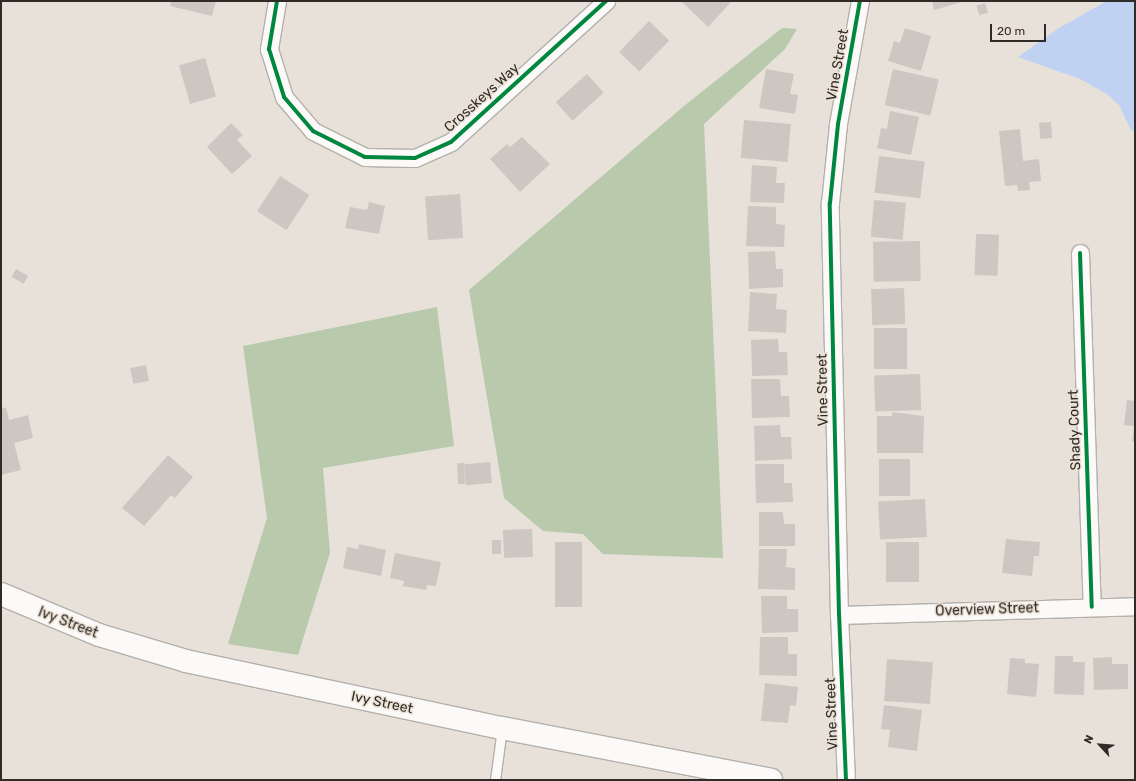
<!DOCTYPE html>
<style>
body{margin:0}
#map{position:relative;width:1136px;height:781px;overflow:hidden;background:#e7e1da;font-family:Rubik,sans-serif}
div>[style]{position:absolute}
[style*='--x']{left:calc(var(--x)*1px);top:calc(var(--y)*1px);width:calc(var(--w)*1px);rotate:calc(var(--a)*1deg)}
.forest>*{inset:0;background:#b8c9ac}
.water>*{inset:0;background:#bfd2f2}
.building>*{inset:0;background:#cdc7c2;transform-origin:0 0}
.roads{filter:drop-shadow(1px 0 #b4b0aa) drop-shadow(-1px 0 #b4b0aa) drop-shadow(0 1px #b4b0aa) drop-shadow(0 -1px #b4b0aa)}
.service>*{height:9px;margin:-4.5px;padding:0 4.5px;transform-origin:4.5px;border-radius:4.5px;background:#fbfaf9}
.minor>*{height:17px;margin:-8.5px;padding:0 8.5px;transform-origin:8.5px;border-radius:8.5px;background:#fbfaf9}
.secondary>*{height:22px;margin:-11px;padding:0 11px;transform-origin:11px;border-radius:11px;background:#fbfaf9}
.cycleway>*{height:4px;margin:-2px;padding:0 2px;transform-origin:2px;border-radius:2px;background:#00873e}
span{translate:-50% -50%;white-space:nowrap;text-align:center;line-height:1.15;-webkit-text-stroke:3px #ece1d5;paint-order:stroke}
.street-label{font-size:14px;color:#2f2b27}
.frame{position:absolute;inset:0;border:2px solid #2f2b27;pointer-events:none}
.north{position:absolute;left:1080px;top:725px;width:40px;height:40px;-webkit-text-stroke:3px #ece1d5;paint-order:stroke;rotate:296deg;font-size:11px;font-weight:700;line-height:16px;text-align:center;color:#2f2b27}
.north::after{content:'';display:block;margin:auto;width:14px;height:18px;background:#2f2b27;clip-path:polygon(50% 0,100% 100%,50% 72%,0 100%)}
.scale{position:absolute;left:990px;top:24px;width:56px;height:18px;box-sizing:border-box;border:2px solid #2f2b27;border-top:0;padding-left:5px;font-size:12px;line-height:14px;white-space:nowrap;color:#2f2b27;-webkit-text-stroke:3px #ece1d5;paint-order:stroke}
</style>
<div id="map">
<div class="forest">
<div style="clip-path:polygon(782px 28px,797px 29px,785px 49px,704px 124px,723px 558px,603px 554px,583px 534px,543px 531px,504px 498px,469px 290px,684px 106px)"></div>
<div style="clip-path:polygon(437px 307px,454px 446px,323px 468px,330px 553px,298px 655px,228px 644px,267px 518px,243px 346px)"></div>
</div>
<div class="water">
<div style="clip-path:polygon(1107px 1px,1135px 1px,1135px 132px,1131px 130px,1119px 105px,1107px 94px,1080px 79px,1018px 57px,1059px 28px)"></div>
</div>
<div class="building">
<div style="clip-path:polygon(171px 1px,216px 1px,212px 16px,170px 6px)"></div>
<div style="clip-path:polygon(681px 1px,732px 1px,708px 27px)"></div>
<div style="clip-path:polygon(932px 1px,965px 1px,934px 10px)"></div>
<div style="left:985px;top:3px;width:10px;height:9px;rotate:73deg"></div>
<div style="left:649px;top:21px;width:28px;height:43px;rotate:44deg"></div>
<div style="clip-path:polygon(905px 28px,931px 36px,921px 71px,888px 61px,894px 41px,900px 43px)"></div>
<div style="left:205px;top:58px;width:40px;height:27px;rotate:74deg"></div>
<div style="clip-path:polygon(766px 69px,794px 74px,790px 94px,798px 95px,795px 114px,759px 108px)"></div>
<div style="left:893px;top:69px;width:47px;height:37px;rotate:13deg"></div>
<div style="left:587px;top:74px;width:25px;height:42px;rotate:48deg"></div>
<div style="clip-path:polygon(890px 111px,919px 117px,911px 155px,877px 148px,881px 128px,887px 129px)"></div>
<div style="left:744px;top:120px;width:47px;height:38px;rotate:5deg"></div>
<div style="left:1051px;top:122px;width:16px;height:12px;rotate:86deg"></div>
<div style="clip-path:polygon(231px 123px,243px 135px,237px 140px,252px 156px,232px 174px,207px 147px)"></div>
<div style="clip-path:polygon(1020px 129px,1023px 161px,1039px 159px,1041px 181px,1029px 182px,1030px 190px,1018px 191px,1017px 185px,1005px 186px,999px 131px)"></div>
<div style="clip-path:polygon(522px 137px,550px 164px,520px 192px,490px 159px,507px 144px,510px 147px)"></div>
<div style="left:879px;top:156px;width:46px;height:37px;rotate:7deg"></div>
<div style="clip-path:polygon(752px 165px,777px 167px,776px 183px,785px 183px,784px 203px,750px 202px)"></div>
<div style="left:280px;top:176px;width:35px;height:42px;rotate:33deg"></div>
<div style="left:460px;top:194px;width:44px;height:35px;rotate:86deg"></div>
<div style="left:874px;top:200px;width:32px;height:37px;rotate:5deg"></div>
<div style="clip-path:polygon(369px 202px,385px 206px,379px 234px,345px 228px,350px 207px,367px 210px)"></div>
<div style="clip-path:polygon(748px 206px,776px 207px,776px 224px,785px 225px,784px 247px,746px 246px)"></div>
<div style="left:976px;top:234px;width:23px;height:41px;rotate:2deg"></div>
<div style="left:920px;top:241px;width:40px;height:47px;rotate:89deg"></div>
<div style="clip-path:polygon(775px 251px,776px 269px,783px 269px,783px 287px,749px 289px,748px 252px)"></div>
<div style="left:16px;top:269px;width:14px;height:9px;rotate:30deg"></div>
<div style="left:904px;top:288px;width:36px;height:33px;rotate:88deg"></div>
<div style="clip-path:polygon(750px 292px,777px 294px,776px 309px,787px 310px,786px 333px,748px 331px)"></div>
<div style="left:874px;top:328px;width:33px;height:41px"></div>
<div style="clip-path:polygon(778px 339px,779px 352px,787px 352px,788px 375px,752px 376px,751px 340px)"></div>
<div style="left:146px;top:365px;width:16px;height:16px;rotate:79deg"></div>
<div style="left:920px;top:374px;width:36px;height:46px;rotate:88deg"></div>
<div style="clip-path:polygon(751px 379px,780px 379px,781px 396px,789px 396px,790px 417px,752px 418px)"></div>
<div style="clip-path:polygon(1127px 400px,1135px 401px,1135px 442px,1132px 441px,1134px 426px,1124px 425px)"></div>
<div style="clip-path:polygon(6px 407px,9px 420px,28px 415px,33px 438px,14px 443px,21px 470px,1px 475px,1px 409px)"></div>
<div style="clip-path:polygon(892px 412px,924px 416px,923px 453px,877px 453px,877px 416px,892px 416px)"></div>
<div style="clip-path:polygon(780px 425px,781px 437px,791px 437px,792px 459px,755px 461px,754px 426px)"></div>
<div style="clip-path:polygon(168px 455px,193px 477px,175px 498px,171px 495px,144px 526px,122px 508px)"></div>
<div style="left:910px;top:459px;width:37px;height:31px;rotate:90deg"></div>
<div style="left:490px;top:462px;width:21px;height:26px;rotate:85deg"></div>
<div style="left:464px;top:463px;width:21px;height:7px;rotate:87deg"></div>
<div style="clip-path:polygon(755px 464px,784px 464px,784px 483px,792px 483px,793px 502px,756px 503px)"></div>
<div style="left:925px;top:499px;width:38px;height:47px;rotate:87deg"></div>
<div style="clip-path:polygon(759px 512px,783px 512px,784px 524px,795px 524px,795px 546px,759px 546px)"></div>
<div style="left:532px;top:529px;width:28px;height:29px;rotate:88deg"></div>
<div style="clip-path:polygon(1006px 539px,1040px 542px,1039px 556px,1034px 556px,1032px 576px,1002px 573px)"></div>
<div style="left:492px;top:540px;width:9px;height:14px"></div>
<div style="left:582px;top:542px;width:65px;height:27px;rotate:90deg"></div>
<div style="left:886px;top:542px;width:33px;height:40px"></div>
<div style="clip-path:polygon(359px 544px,386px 550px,381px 576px,343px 568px,347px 547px,358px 549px)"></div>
<div style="clip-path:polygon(759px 549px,787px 549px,786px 567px,795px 568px,795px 590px,758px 589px)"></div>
<div style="clip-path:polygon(395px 553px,441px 562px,436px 586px,427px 585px,426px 590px,403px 586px,404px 581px,390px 578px)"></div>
<div style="clip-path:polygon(761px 596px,787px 596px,787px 609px,798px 609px,798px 632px,762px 633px)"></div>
<div style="clip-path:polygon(760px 637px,788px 637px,788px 654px,797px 654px,797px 676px,759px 675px)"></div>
<div style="clip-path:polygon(1055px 656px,1073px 656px,1073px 662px,1085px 662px,1084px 695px,1054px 694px)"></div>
<div style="clip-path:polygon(1112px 657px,1112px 664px,1128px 664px,1128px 689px,1094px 690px,1093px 658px)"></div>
<div style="clip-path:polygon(1010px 658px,1025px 659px,1025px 663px,1039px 664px,1036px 697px,1007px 694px)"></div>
<div style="left:887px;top:659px;width:46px;height:42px;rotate:4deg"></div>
<div style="clip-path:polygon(765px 683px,798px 687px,796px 706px,790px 705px,788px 723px,761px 721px)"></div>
<div style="clip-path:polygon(884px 705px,922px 710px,917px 751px,888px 747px,890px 730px,881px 729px)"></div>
</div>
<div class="roads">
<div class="service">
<div style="--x:495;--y:780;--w:52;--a:-82.3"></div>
</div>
<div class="minor">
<div style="--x:277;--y:1;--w:49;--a:99.5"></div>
<div style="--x:269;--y:49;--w:50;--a:72.6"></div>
<div style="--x:284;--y:97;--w:45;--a:49.5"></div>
<div style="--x:313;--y:131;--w:58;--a:26.6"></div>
<div style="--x:365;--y:157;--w:50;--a:1.1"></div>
<div style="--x:415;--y:158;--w:39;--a:-24"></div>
<div style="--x:451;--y:142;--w:210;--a:-42.3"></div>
<div style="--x:1080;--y:253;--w:354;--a:88.1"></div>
<div style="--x:839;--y:615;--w:296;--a:-1.7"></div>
<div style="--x:846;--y:780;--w:165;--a:-92.4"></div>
<div style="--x:839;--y:615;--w:412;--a:-91.3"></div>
<div style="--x:830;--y:203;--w:79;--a:-84.2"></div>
<div style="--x:838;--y:124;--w:125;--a:-79.9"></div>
</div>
<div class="secondary">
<div style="--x:1;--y:594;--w:106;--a:22.7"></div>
<div style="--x:99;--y:635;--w:91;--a:16.6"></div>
<div style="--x:186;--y:661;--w:323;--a:12"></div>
<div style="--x:502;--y:728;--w:274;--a:10.9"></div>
</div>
</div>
<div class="cycleway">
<div style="--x:277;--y:1;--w:49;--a:99.5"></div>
<div style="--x:269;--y:49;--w:50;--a:72.6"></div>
<div style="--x:284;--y:97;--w:45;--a:49.5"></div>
<div style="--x:313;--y:131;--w:58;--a:26.6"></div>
<div style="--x:365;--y:157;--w:50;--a:1.1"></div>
<div style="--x:415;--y:158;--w:39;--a:-24"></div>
<div style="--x:451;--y:142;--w:210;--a:-42.3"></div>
<div style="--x:1080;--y:253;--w:354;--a:88.1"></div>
<div style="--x:846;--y:780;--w:165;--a:-92.4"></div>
<div style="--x:839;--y:615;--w:412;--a:-91.3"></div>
<div style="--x:830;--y:203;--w:79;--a:-84.2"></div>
<div style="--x:838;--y:124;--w:125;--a:-79.9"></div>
</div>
<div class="street-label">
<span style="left:838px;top:65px;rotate:-80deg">Vine Street</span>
<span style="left:482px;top:98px;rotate:-42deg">Crosskeys Way</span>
<span style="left:823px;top:390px;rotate:-91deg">Vine Street</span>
<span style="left:1075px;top:430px;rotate:-92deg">Shady Court</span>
<span style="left:987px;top:610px;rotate:-2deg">Overview Street</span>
<span style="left:68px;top:623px;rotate:21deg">Ivy Street</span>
<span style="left:382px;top:703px;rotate:12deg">Ivy Street</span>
<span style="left:832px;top:714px;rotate:-92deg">Vine Street</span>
</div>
<div class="frame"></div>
<div class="north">N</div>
<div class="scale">20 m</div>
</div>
